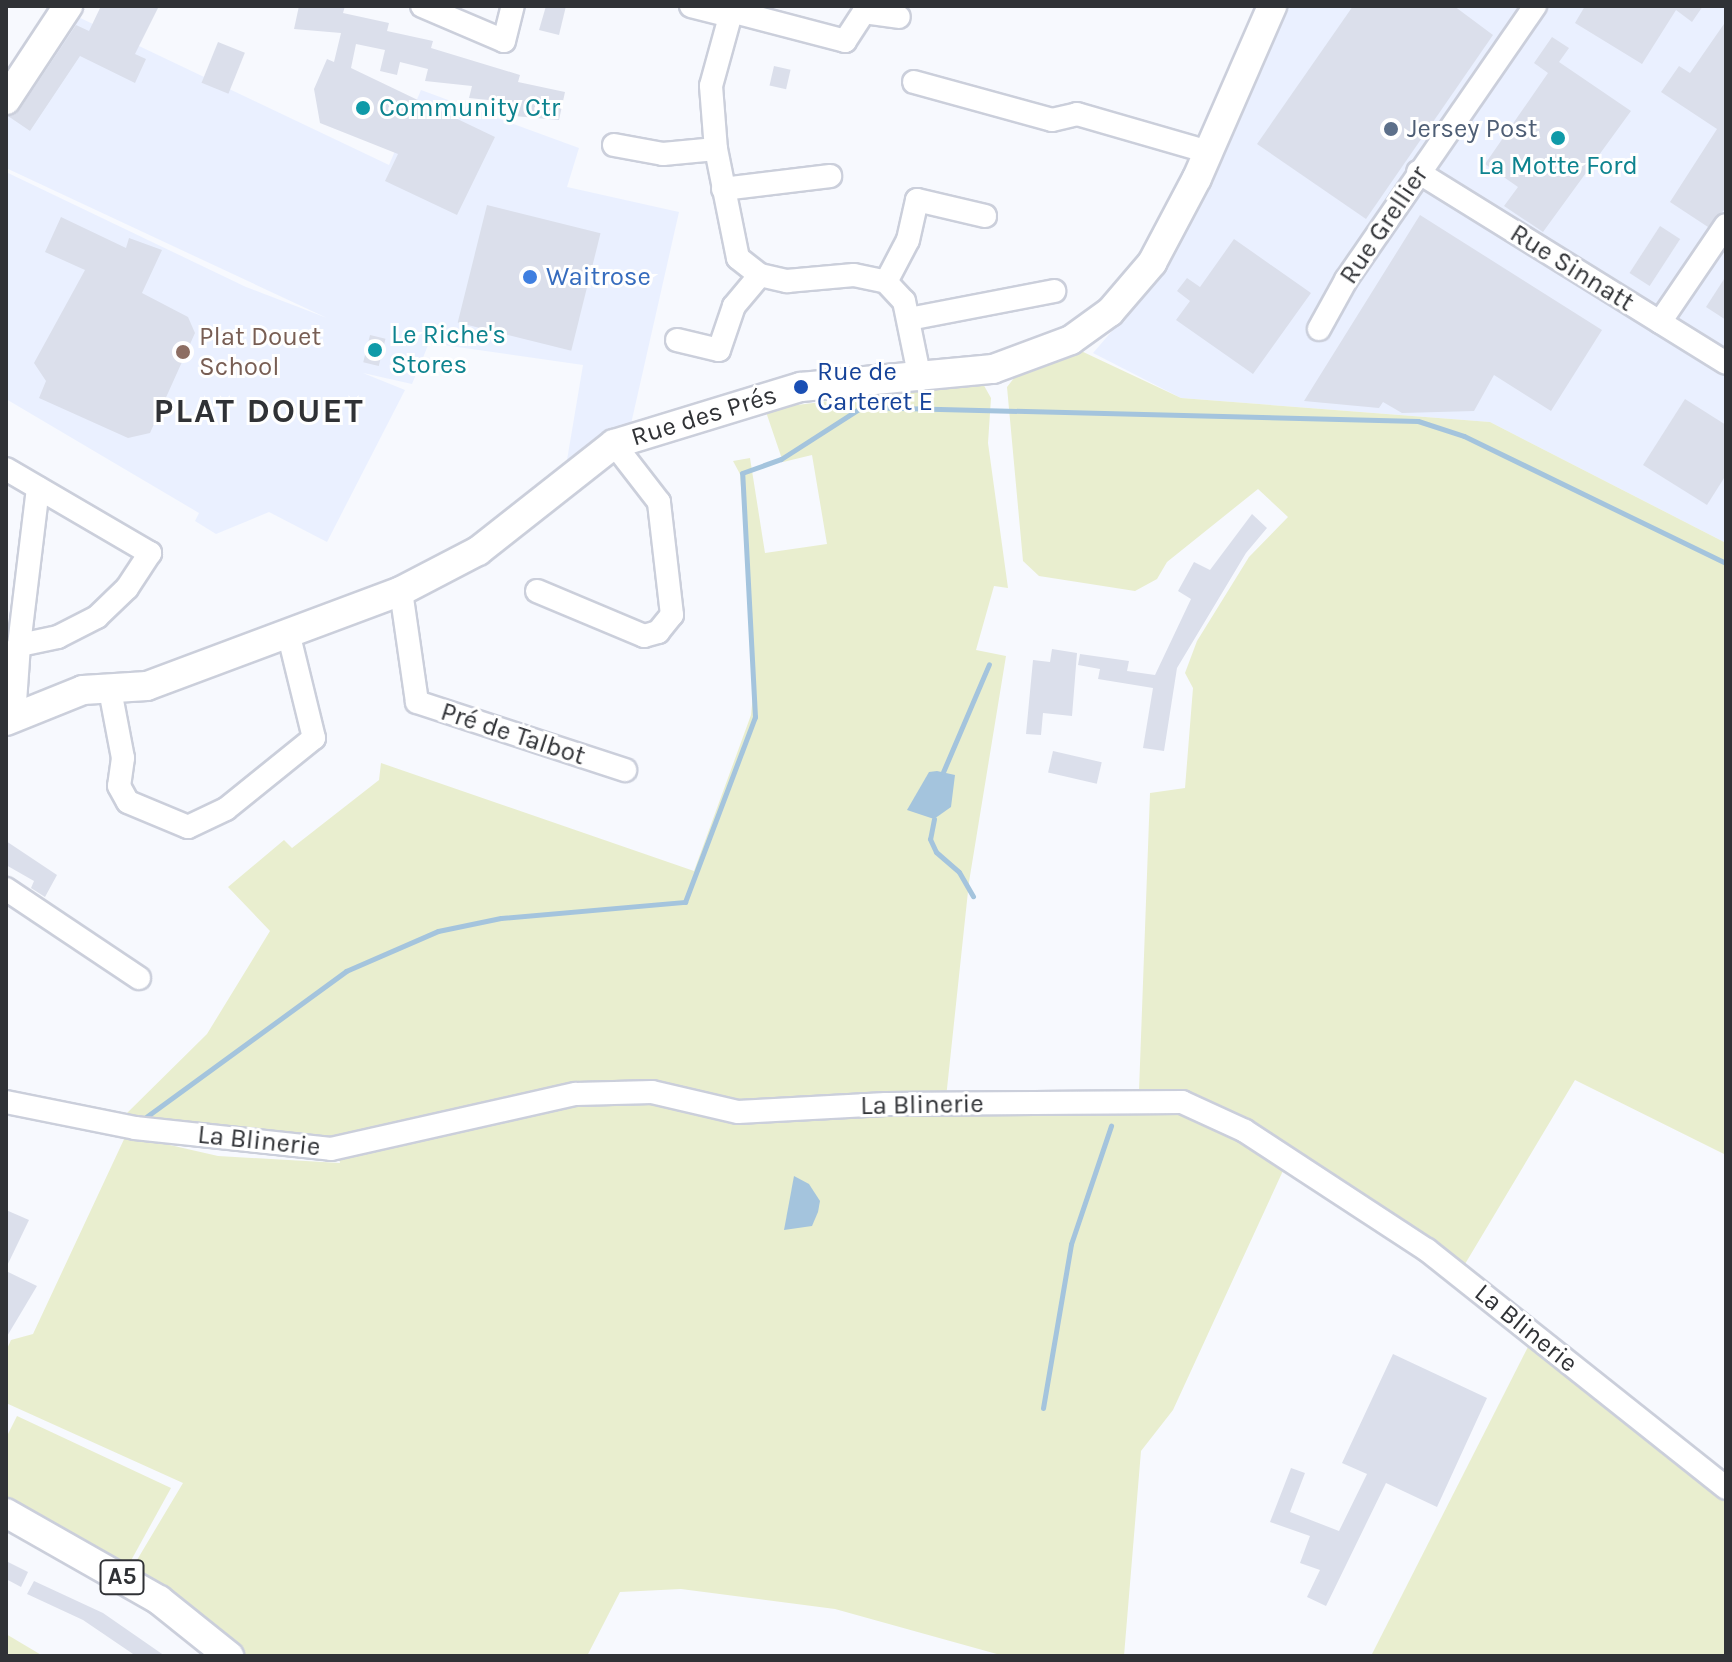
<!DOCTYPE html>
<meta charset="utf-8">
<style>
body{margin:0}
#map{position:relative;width:1732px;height:1662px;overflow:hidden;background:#f7f9fe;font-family:Karla,sans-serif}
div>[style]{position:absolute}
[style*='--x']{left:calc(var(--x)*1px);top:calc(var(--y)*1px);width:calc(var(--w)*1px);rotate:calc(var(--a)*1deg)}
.built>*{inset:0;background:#eaf0ff}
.green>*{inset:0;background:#e9eecf}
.water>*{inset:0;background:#a4c4dd}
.stream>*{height:5px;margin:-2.5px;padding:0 2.5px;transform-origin:2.5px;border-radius:2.5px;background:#a4c4dd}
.building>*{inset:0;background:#dbdfeb;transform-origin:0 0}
.roads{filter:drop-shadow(2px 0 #cbcfdb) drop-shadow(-2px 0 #cbcfdb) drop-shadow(0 2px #cbcfdb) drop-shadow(0 -2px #cbcfdb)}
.minor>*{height:22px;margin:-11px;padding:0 11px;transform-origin:11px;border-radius:11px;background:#fff}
.major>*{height:28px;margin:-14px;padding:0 14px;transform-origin:14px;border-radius:14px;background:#fff}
.dots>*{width:22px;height:22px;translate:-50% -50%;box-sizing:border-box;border:4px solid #fff;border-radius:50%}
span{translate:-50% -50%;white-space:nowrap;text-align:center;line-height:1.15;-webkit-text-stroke:6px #fff;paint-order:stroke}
.shield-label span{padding:2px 6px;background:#fff;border:2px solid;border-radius:6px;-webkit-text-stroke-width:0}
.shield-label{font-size:24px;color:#303236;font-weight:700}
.culture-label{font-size:26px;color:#0d838f}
.left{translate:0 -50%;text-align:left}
.service-label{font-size:26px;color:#4e5e75}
.street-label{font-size:26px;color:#303236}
.shop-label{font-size:26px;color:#366cbe}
.education-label{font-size:26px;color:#785e54}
.transit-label{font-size:26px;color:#164399}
.district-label{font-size:34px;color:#303236;font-weight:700;letter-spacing:2px}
.frame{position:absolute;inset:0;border:8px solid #303236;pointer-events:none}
</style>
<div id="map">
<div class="built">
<div style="clip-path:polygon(1283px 6px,1726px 6px,1726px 543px,1490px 422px,1181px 398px,1093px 353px,1164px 271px)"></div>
<div style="clip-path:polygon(74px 15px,389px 165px,421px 90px,579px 148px,567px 187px,679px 212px,631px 424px,566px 466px,583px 365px,429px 343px,412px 384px,363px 373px,405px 390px,327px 542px,269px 512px,216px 534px,195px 521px,199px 513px,6px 399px,6px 172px,246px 287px,327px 318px,6px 168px,6px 117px)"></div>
</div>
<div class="green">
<div style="clip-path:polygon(1079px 350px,1181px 398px,1490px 422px,1726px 543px,1726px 1155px,1575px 1080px,1465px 1264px,1293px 1149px,1173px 1410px,1141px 1451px,1124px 1656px,1004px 1656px,835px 1609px,681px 1589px,620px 1592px,587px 1656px,244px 1656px,199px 1616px,131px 1570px,183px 1483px,6px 1403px,6px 1351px,11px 1340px,33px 1334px,126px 1135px,218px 1156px,340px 1163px,336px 1142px,124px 1116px,207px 1034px,270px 931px,228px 887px,284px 840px,292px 848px,379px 780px,381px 763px,694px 871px,751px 715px,755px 674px,740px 474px,733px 461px,750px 458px,765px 553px,827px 544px,812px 455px,783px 462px,765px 409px,982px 382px,991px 398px,988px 443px,1008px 588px,994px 586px,976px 650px,1006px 656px,969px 882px,946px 1098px,1139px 1091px,1150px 793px,1185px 788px,1193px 688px,1185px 673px,1197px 641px,1249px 557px,1288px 517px,1258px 489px,1167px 562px,1157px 579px,1135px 591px,1039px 576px,1023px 561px,1007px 387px,1018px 373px)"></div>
<div style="clip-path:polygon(1531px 1341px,1726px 1496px,1726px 1656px,1371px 1656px)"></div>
<div style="clip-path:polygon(17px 1416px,171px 1488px,128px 1566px,6px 1501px,6px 1438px)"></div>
<div style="clip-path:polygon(6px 1634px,43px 1656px,6px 1656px)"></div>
</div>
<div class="water">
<div style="clip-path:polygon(937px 771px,955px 775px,951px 807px,934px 819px,907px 810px,929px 772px)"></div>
<div style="clip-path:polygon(794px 1176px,809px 1184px,820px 1201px,818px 1212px,812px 1226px,784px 1230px)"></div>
</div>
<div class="stream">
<div style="--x:943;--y:772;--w:117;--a:-66.9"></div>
<div style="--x:934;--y:819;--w:20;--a:101"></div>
<div style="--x:930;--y:839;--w:14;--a:65"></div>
<div style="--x:936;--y:852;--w:30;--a:41"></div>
<div style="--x:959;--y:872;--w:28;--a:60"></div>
<div style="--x:146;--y:1117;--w:248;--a:-36.1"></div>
<div style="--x:346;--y:971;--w:100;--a:-23.5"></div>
<div style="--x:438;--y:931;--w:64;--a:-11.7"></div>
<div style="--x:501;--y:918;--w:185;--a:-5"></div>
<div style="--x:685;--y:902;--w:198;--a:-69.3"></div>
<div style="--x:755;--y:717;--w:244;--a:-93"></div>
<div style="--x:742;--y:473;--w:41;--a:-19.7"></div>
<div style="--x:781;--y:459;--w:96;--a:-32.7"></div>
<div style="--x:862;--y:407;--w:556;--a:1.44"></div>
<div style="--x:1418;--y:421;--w:48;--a:18.1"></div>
<div style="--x:1464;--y:436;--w:291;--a:25.9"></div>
<div style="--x:1043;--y:1408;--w:166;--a:-80.3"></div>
<div style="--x:1071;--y:1244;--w:125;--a:-71.3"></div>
</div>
<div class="building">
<div style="clip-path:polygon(101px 6px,159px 6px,135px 54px,146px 59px,135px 83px,80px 56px,30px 131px,8px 116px,20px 109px,76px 25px,89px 31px)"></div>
<div style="clip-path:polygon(299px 6px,345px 6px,343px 13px,389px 23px,387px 31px,433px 41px,431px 48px,520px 75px,518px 82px,565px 92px,559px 120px,514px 116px,517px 103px,469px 98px,472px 86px,425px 81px,428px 69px,400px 62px,397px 75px,380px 71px,385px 50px,356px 44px,351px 68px,495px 137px,457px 215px,385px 181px,398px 154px,320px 123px,314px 89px,327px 59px,334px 62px,341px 33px,294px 29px)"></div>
<div style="clip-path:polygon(546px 6px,566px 6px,559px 35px,539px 30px)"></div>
<div style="clip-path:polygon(1353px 6px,1454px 6px,1493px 35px,1366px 219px,1257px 144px)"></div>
<div style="clip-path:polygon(1585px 6px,1703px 6px,1692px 22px,1676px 10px,1642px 64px,1575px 23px)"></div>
<div style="clip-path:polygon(1726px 21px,1726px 208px,1708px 227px,1670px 202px,1717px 129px,1661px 92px,1679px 66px,1690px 73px)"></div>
<div style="clip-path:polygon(1552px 37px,1569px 48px,1559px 62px,1631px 111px,1543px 232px,1504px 206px,1518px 187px,1485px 164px,1548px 73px,1534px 63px)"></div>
<div style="left:218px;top:42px;width:29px;height:44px;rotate:22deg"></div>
<div style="left:774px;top:66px;width:17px;height:20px;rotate:13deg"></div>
<div style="left:487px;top:205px;width:117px;height:121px;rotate:14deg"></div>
<div style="clip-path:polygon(1420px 215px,1602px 330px,1551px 411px,1494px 375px,1474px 411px,1402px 413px,1383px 402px,1379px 408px,1304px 401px)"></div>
<div style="clip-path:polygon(61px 217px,126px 248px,129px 238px,162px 250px,142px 293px,188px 317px,195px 333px,150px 433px,128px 438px,39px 398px,46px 381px,34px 363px,85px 270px,45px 252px)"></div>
<div style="left:1660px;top:226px;width:24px;height:56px;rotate:33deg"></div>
<div style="clip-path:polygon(1234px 239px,1311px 293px,1253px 374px,1176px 320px,1190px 301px,1177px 291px,1187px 278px,1200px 287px)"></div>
<div style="clip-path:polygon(1726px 276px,1726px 320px,1706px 307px)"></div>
<div style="left:370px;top:335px;width:16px;height:28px;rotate:14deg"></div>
<div style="clip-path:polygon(1685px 399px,1726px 425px,1726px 475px,1707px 505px,1643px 465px)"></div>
<div style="clip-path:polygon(1252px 514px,1267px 528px,1246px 553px,1177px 668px,1164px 751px,1143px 748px,1153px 688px,1098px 679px,1100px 669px,1078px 665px,1080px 654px,1129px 661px,1127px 671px,1155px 675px,1191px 599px,1178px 591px,1194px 562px,1210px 570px)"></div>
<div style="clip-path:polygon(1052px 649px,1077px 653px,1072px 716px,1043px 713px,1041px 735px,1026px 734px,1033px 660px,1050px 662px)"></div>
<div style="left:1053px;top:751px;width:50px;height:22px;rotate:13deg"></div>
<div style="clip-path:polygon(6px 841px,57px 875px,45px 897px,31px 888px,34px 881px,6px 865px)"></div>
<div style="clip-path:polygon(6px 1210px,29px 1220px,6px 1268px)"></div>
<div style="clip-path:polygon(6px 1271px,37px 1286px,6px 1338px)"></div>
<div style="clip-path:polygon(1393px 1354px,1487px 1398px,1437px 1507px,1386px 1483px,1326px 1606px,1307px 1597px,1320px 1570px,1300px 1563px,1310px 1536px,1270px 1522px,1291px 1468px,1305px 1473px,1290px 1512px,1339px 1531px,1367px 1474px,1342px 1463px)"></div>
<div style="clip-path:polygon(6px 1561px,28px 1572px,21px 1587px,6px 1579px)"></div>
<div style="clip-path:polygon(34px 1581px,103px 1613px,165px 1656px,136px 1656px,83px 1620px,27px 1594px)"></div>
</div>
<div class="roads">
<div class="minor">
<div style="--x:422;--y:6;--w:89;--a:23.1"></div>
<div style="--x:504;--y:41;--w:36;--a:-76"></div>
<div style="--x:691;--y:6;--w:40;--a:14.4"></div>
<div style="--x:733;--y:6;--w:83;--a:105.4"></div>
<div style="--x:711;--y:86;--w:63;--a:85.5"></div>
<div style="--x:716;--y:149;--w:111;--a:78.6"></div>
<div style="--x:738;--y:258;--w:28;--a:38"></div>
<div style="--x:760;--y:275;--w:28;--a:13"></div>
<div style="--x:787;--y:281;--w:67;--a:-5.1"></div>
<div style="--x:854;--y:275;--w:33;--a:12"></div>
<div style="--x:886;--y:282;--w:26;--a:47"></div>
<div style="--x:904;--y:301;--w:80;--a:78.4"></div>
<div style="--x:731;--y:11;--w:118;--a:14.7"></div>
<div style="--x:845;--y:41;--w:35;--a:-57"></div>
<div style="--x:864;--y:12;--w:35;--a:8"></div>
<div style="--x:914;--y:82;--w:143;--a:15.4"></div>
<div style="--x:1052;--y:120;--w:26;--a:-13"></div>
<div style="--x:1077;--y:114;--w:137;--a:16.1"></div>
<div style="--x:614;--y:145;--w:50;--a:10.4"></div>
<div style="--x:663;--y:154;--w:53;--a:-5.4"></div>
<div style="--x:1418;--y:172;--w:362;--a:31.8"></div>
<div style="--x:723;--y:189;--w:108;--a:-6.9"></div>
<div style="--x:886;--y:282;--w:47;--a:-62.4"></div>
<div style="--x:908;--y:240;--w:41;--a:-77.3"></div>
<div style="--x:917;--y:200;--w:70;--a:13.2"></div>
<div style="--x:909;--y:319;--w:148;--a:-10.9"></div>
<div style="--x:1660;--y:322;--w:117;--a:-55.8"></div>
<div style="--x:1319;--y:329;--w:56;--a:-61.1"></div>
<div style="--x:1346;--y:280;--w:333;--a:-55.4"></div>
<div style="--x:677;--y:340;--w:43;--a:13.4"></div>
<div style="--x:719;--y:350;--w:46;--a:-71.2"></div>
<div style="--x:734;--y:306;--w:40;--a:-50"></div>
<div style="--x:6;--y:469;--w:167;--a:30.3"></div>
<div style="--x:150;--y:553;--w:42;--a:123.3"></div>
<div style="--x:127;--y:588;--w:42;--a:136"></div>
<div style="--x:97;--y:617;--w:44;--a:152.9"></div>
<div style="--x:58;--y:637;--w:40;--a:168"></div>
<div style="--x:19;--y:645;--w:71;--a:94"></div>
<div style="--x:401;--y:591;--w:112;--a:81.8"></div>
<div style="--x:417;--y:702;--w:219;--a:18.1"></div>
<div style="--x:537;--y:591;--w:116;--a:22.8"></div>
<div style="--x:644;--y:636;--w:15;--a:-16"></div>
<div style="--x:658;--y:632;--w:22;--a:-51"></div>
<div style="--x:672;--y:615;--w:114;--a:-96.6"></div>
<div style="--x:659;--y:502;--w:73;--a:-127.8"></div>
<div style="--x:19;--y:645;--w:158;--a:-83.1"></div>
<div style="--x:110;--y:690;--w:69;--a:79.2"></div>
<div style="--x:123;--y:758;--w:28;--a:98"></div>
<div style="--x:119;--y:786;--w:18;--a:61"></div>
<div style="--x:128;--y:802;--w:65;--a:22.6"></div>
<div style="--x:188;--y:827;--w:42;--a:-25.3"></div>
<div style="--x:226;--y:809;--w:113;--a:-38.9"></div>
<div style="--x:314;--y:738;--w:109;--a:-103.8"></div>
<div style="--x:6;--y:889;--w:160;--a:33.8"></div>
<div style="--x:6;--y:1102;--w:132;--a:11.4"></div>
<div style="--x:135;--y:1128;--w:197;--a:6.1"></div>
<div style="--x:331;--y:1149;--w:251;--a:-12.7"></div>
<div style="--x:576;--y:1094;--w:76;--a:-1.5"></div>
<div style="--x:652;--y:1092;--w:88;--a:13.1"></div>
<div style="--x:738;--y:1112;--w:148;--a:-3.1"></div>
<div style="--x:886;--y:1104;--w:296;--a:-0.4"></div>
<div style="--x:1182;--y:1102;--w:69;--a:24.7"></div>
<div style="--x:1245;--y:1131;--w:217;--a:33.2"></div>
<div style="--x:1427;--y:1250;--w:382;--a:38.5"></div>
</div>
<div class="major">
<div style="--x:6;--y:100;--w:113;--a:-56.6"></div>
<div style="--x:6;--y:721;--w:83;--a:-21.9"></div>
<div style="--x:83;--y:690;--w:64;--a:-3.6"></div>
<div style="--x:147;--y:686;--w:271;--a:-20.5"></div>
<div style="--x:401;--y:591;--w:87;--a:-27.5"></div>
<div style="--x:478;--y:551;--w:173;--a:-38.2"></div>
<div style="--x:614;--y:444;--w:195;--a:-17"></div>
<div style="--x:801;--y:387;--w:193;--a:-5.4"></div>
<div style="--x:993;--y:369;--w:83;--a:-20.4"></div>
<div style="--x:1071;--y:340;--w:48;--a:-35.7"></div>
<div style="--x:1110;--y:312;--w:65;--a:-49.4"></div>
<div style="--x:1152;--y:263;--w:96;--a:-62.1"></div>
<div style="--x:1197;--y:178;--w:188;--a:-66.4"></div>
<div style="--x:6;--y:1513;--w:176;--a:29.6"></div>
<div style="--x:159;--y:1600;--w:90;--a:38.7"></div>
</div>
</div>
<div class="dots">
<div style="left:363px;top:108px;background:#0f9aa8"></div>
<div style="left:1391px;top:129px;background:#5c6f8a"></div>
<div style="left:1558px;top:138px;background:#0f9aa8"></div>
<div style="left:530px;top:277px;background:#3f7fe0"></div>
<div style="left:375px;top:350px;background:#0f9aa8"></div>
<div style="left:183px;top:352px;background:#8d6e63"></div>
<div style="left:801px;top:387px;background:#1a4fb4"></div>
</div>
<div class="shield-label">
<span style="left:122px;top:1577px">A5</span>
</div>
<div class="culture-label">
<span class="left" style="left:379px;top:108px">Community Ctr</span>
<span style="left:1558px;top:166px">La Motte Ford</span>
<span class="left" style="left:391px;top:350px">Le Riche's<br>Stores</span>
</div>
<div class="service-label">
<span class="left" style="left:1407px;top:129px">Jersey Post</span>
</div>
<div class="street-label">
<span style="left:1384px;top:225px;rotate:-56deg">Rue Grellier</span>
<span style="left:1572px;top:268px;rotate:32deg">Rue Sinnatt</span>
<span style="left:704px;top:416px;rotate:-17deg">Rue des Prés</span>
<span style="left:513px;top:734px;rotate:18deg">Pré de Talbot</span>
<span style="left:922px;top:1105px;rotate:-1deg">La Blinerie</span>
<span style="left:259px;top:1141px;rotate:6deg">La Blinerie</span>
<span style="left:1526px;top:1328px;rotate:39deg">La Blinerie</span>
</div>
<div class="shop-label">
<span class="left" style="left:546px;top:277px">Waitrose</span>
</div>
<div class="education-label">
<span class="left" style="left:199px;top:352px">Plat Douet<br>School</span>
</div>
<div class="transit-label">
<span class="left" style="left:817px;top:387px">Rue de<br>Carteret E</span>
</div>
<div class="district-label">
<span style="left:259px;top:412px">PLAT DOUET</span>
</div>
<div class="frame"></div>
</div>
